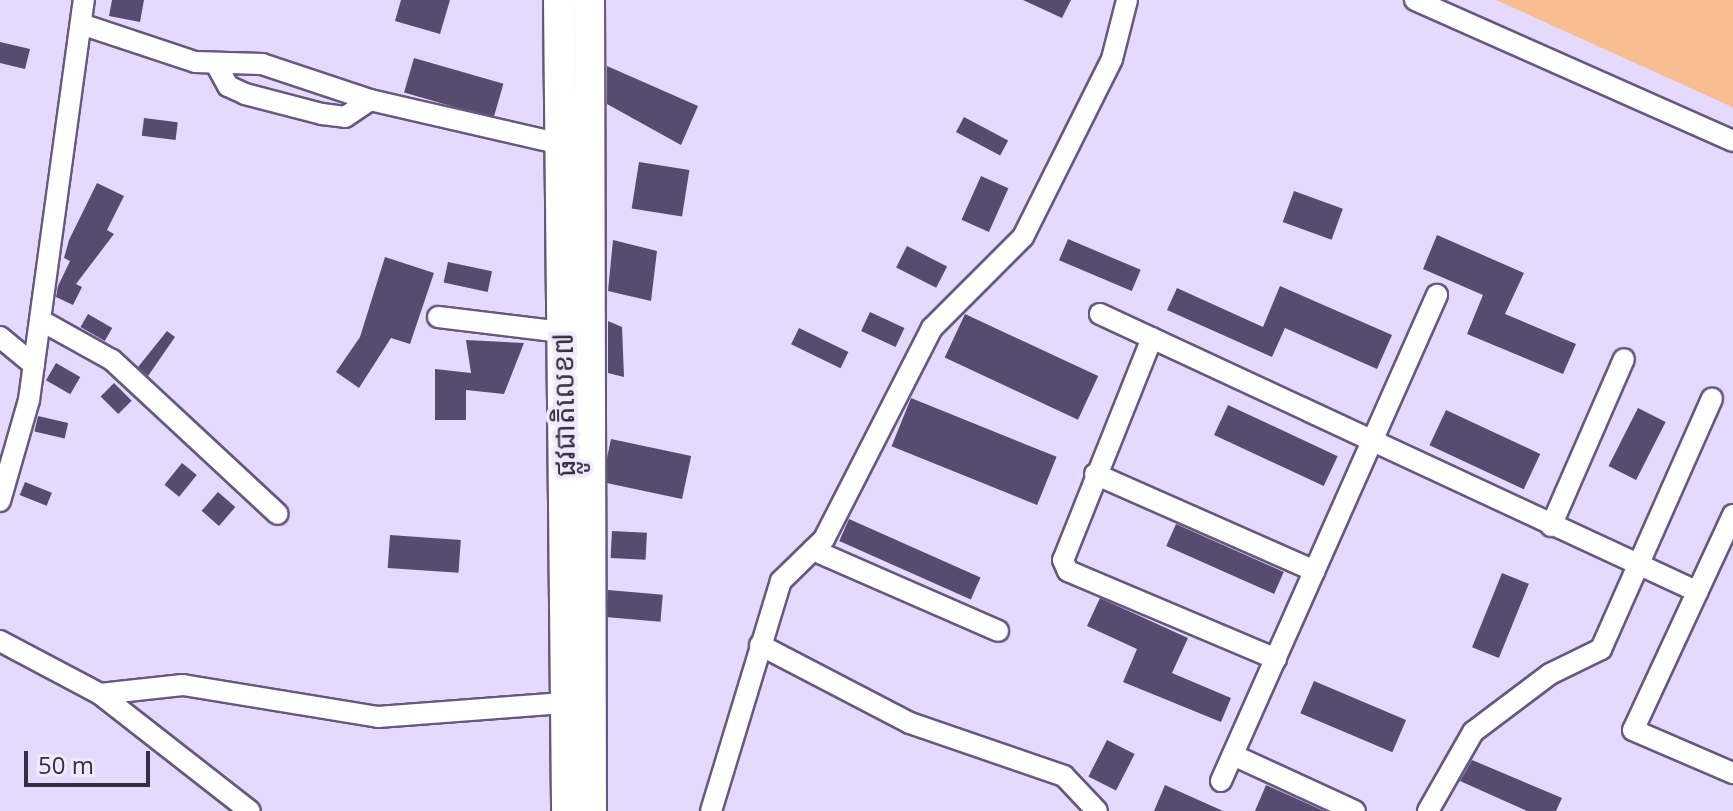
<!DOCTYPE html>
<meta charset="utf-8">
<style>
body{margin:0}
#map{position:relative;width:1733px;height:811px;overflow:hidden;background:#e5d9fe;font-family:"Open Sans","Noto Sans Khmer",sans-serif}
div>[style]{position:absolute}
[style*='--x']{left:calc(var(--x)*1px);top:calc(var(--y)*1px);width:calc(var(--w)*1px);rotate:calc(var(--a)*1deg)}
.green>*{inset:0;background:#f7bf91}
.building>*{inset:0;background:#584b71;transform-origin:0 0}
.roads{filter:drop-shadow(2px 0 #66587f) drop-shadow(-2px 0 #66587f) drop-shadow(0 2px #66587f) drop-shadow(0 -2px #66587f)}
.minor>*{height:20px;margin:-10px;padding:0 10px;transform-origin:10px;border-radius:10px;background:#fff}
.highway>*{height:30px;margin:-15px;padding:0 15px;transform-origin:15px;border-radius:15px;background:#fff}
span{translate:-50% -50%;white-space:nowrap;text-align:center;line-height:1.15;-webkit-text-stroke:8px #f0eafd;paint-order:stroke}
.street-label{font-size:28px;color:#352f41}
.scale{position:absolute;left:24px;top:751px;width:126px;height:36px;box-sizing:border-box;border:4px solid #352f41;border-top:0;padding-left:10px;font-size:24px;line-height:28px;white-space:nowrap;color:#352f41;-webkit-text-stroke:6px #f0eafd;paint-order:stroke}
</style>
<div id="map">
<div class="green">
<div style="clip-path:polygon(1496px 0,1733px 0,1733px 108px,1730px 106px)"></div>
</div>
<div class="building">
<div style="clip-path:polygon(112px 0,144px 0,140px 22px,109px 16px)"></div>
<div style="clip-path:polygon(401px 0,450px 0,440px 34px,395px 21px)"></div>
<div style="clip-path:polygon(1023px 0,1071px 0,1062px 18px)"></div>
<div style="clip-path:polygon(0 42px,30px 49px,25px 69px,0 63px)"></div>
<div style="left:414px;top:58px;width:93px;height:36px;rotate:16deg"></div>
<div style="clip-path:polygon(607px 66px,698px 106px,681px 145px,607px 104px)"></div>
<div style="left:964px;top:117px;width:50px;height:17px;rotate:28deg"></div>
<div style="left:144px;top:118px;width:34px;height:18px;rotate:7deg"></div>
<div style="left:639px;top:162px;width:51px;height:47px;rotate:9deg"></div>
<div style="left:981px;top:176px;width:30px;height:48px;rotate:24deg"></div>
<div style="clip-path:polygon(97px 183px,124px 196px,107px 230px,114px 234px,76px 284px,82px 287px,73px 305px,56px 297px,58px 286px,70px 261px,64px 258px,69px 240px)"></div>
<div style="left:1294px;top:191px;width:52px;height:33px;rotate:20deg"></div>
<div style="clip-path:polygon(1437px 235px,1524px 273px,1505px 314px,1576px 344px,1563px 374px,1467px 334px,1483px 295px,1423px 269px)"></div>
<div style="left:1068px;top:239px;width:79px;height:23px;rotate:23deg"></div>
<div style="clip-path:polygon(613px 240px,657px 251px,651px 301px,608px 291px)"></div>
<div style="left:907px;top:246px;width:45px;height:24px;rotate:27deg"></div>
<div style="clip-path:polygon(385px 257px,434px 273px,410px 344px,391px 338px,359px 388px,336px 372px,360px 337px)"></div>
<div style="left:448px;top:262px;width:45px;height:21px;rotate:12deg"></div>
<div style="clip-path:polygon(1280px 286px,1392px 335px,1377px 369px,1285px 328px,1272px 357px,1167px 310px,1177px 288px,1263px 327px)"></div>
<div style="left:870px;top:312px;width:38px;height:21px;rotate:25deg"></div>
<div style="left:88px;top:314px;width:28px;height:15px;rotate:30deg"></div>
<div style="left:965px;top:314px;width:147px;height:48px;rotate:25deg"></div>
<div style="clip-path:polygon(608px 321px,622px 327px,624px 377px,608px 373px)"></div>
<div style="left:799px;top:328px;width:55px;height:18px;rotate:26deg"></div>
<div style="clip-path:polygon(167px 331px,175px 337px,148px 376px,138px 367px)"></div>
<div style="clip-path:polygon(466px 340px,524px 343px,504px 394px,466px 390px,466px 420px,435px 420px,435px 369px,471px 373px)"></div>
<div style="left:56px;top:363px;width:28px;height:20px;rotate:30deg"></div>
<div style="left:114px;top:383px;width:25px;height:19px;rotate:45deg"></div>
<div style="left:911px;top:398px;width:157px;height:52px;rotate:22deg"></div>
<div style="left:1228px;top:405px;width:121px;height:33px;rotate:25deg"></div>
<div style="left:1638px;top:408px;width:31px;height:65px;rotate:27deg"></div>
<div style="left:1446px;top:410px;width:104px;height:39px;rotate:25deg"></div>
<div style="left:38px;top:416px;width:31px;height:16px;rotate:13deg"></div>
<div style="left:611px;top:439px;width:82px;height:44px;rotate:12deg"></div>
<div style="left:182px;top:463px;width:19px;height:28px;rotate:39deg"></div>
<div style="left:25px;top:482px;width:29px;height:14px;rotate:22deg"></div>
<div style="left:218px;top:492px;width:23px;height:25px;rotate:41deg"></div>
<div style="left:849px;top:519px;width:144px;height:24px;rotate:24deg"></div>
<div style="left:1176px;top:524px;width:118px;height:24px;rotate:24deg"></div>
<div style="left:612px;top:531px;width:35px;height:27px;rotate:3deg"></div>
<div style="left:390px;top:535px;width:71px;height:33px;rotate:4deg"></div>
<div style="left:1502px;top:573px;width:29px;height:80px;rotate:22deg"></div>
<div style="left:608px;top:590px;width:55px;height:27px;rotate:5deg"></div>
<div style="clip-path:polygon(1100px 598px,1188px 638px,1172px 673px,1231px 698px,1221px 722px,1123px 682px,1137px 649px,1087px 626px)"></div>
<div style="left:1314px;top:681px;width:100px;height:35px;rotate:23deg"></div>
<div style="left:1107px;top:740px;width:31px;height:41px;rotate:27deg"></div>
<div style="clip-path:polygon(1472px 760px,1562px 798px,1556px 811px,1527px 811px,1460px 781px)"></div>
<div style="clip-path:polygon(1165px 785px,1223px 811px,1154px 811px)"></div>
<div style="clip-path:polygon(1266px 785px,1324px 811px,1255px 811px)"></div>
</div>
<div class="roads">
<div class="minor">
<div style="--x:1415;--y:0;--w:348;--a:23.9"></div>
<div style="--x:81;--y:24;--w:120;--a:18.4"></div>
<div style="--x:195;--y:62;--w:67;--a:1.7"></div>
<div style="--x:262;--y:64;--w:114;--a:18.4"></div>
<div style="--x:370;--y:100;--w:195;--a:13"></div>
<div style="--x:217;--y:66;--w:23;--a:61"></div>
<div style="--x:228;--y:86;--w:19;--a:25"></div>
<div style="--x:245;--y:94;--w:80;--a:14.6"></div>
<div style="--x:322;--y:114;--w:23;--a:7"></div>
<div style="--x:345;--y:117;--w:30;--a:-34"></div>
<div style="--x:1100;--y:314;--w:659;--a:24.93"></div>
<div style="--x:438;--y:317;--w:125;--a:6.9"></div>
<div style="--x:40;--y:320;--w:82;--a:29.1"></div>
<div style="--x:112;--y:360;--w:226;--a:42.9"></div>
<div style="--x:0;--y:337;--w:44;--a:39.5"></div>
<div style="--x:1152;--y:338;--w:239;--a:111.8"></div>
<div style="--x:1063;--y:560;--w:12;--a:66"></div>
<div style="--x:1068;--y:571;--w:226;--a:22.9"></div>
<div style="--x:1095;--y:474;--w:240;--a:23.8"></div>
<div style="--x:0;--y:501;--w:105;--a:-74"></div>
<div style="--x:29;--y:400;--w:404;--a:-82.2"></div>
<div style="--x:1733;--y:515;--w:237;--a:114.9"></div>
<div style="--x:1633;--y:730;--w:109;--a:23.3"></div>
<div style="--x:1551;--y:526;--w:182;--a:-66.4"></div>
<div style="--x:813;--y:550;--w:202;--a:23.6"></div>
<div style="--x:0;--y:641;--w:113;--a:27.9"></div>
<div style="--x:100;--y:694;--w:83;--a:-6.2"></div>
<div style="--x:183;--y:685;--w:198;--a:9.3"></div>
<div style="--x:378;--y:717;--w:189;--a:-4.3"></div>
<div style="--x:760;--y:645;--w:169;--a:27.5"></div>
<div style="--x:910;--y:723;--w:163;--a:19"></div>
<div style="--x:1064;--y:776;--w:48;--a:46.7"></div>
<div style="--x:100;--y:694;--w:190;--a:38"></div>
<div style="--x:1233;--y:755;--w:134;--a:24.7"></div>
<div style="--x:1221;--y:781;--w:532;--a:-66.04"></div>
<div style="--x:711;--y:811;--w:240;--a:-73.1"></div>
<div style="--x:781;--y:581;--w:60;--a:-44.3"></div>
<div style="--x:824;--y:539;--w:237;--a:-62.9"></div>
<div style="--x:932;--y:328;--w:129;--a:-45"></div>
<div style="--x:1023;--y:237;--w:199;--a:-63.4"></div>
<div style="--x:1112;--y:59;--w:61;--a:-75.7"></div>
<div style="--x:1428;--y:811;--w:91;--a:-60.3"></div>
<div style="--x:1473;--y:732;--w:96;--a:-37"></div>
<div style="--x:1550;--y:674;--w:57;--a:-26.1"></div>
<div style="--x:1601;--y:649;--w:274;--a:-66.1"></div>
</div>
<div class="highway">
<div style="--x:559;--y:0;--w:811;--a:89.43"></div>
<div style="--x:589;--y:0;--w:811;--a:89.86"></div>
</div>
</div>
<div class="street-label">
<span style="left:563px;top:405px;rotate:-91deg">ផ្លូវជាតិលេខ៧</span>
</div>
<div class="scale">50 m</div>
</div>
